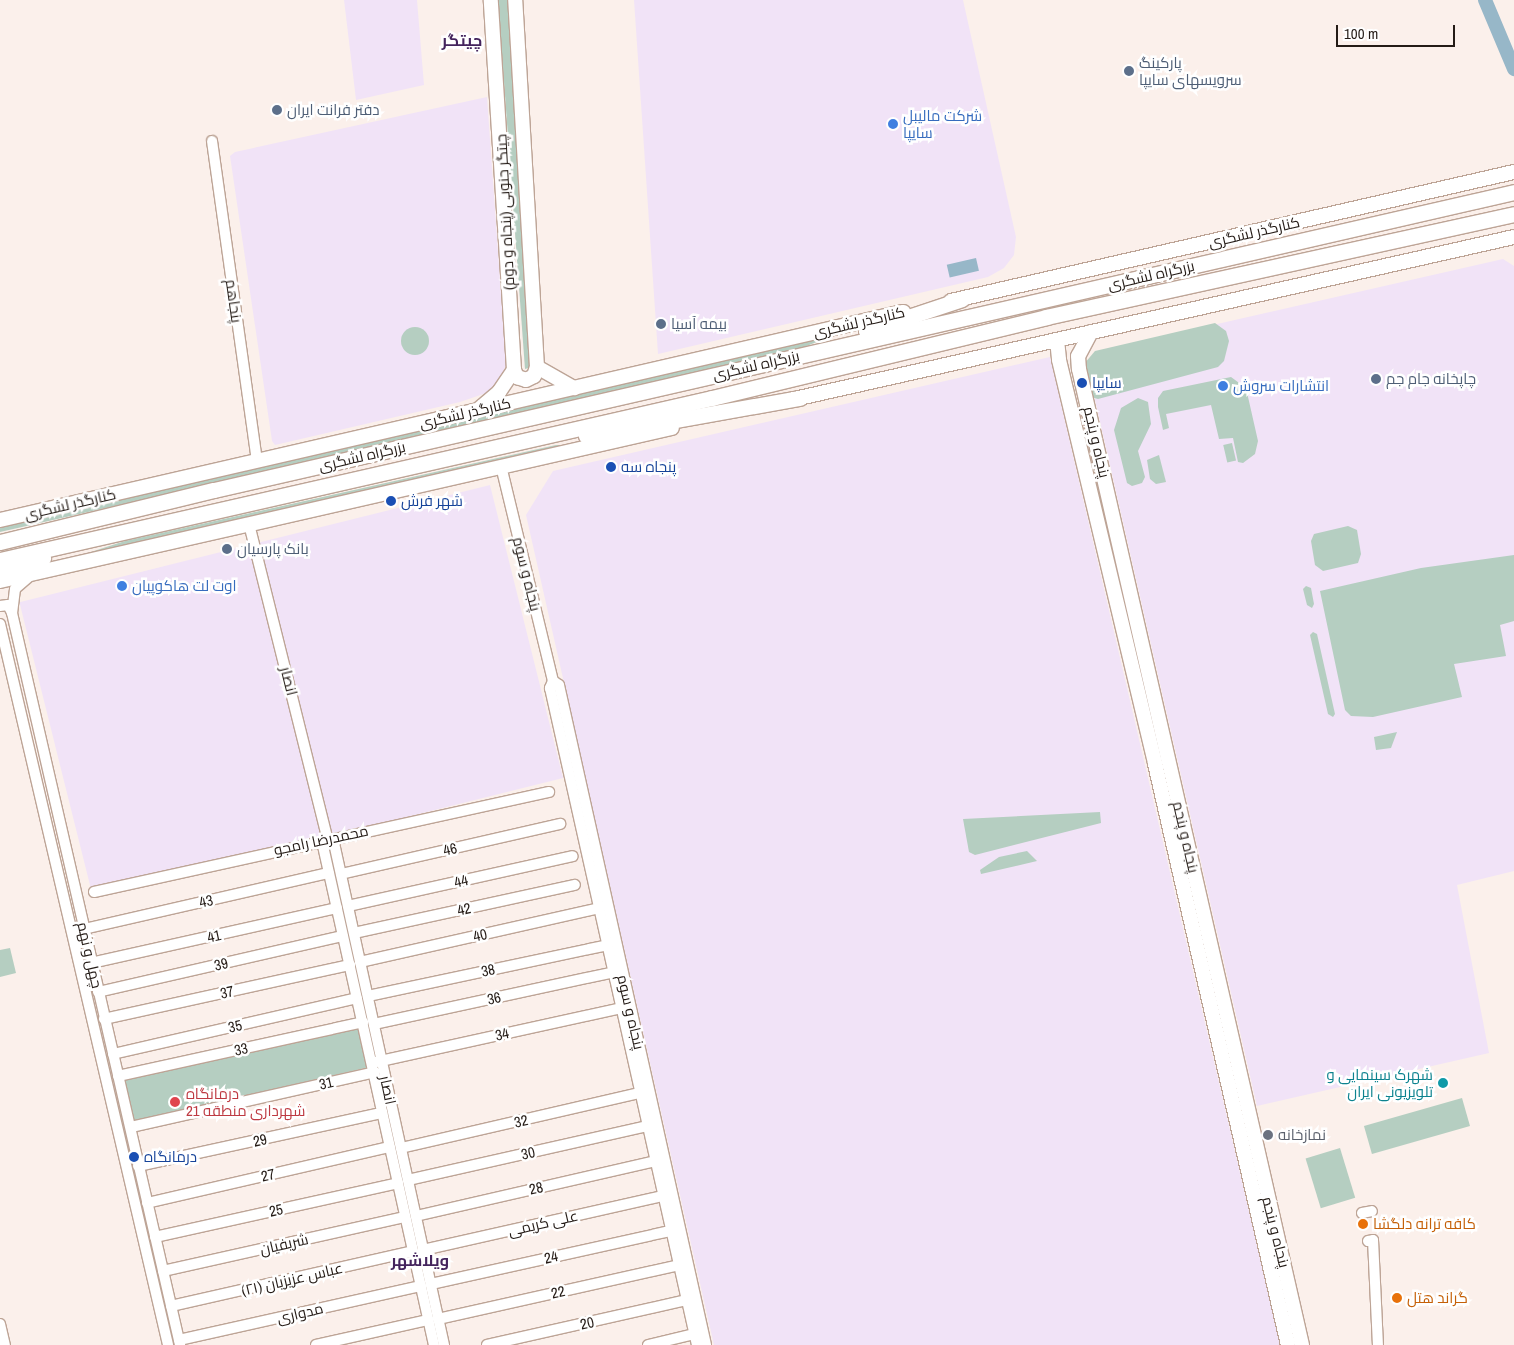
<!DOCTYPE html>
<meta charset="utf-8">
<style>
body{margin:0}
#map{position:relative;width:1514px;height:1345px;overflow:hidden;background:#fbf0eb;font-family:"Archivo Narrow",Cairo,sans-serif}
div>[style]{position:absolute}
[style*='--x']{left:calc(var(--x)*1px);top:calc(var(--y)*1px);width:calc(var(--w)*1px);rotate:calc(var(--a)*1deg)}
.industrial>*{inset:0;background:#f1e3f7;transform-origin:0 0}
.green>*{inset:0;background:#b5cec1;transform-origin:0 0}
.round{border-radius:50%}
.water>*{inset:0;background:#97b7c8;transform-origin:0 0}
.river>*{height:14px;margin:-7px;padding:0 7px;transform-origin:7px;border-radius:7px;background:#97b7c8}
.roads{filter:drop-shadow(1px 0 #bda496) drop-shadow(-1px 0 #bda496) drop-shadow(0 1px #bda496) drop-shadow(0 -1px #bda496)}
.minor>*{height:10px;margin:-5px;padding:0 5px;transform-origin:5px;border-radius:5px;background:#fff}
.major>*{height:14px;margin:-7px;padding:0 7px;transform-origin:7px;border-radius:7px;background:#fff}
.highway>*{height:15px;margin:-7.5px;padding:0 7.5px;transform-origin:7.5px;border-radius:7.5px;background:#fff}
.dots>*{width:14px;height:14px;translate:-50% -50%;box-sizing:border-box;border:2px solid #fff;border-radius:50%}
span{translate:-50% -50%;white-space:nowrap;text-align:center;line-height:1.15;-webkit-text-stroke:5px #fff;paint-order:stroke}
.service-label{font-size:15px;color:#4e5e75}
.left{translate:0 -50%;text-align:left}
.shop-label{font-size:15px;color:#366cbe}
.street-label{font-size:15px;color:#241b16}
.transit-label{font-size:15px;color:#164399}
.culture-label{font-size:15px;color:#0d838f}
.right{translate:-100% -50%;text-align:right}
.health-label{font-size:15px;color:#be3a42}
.worship-label{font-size:15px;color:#5b616d}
.food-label{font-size:15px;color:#c56008}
.neighbourhood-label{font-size:16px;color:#44245d;font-weight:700}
.scale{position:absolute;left:1336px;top:25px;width:119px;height:22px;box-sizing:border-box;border:2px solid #241b16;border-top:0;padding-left:6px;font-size:15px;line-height:18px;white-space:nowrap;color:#241b16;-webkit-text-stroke:4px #fff;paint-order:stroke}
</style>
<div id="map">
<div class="industrial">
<div style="clip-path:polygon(344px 0,417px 0,424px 85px,356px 100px)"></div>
<div style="clip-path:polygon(634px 0,963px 0,1016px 237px,1014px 255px,1004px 268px,988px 277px,658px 354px)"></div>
<div style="clip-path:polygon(487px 97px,506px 365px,495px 390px,460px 402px,275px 445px,272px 441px,230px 156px,235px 152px)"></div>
<div style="clip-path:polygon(1503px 259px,1514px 266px,1514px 871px,1457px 885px,1489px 1053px,1257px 1106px,1087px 365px,1099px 351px)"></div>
<div style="clip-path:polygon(1050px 357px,1280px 1345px,714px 1345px,526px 515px,553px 471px)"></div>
<div style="left:490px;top:485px;width:302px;height:485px;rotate:76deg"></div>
</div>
<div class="green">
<div style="clip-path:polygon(498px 0,510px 0,532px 367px,525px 369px)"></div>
<div style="clip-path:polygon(1215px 323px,1226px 331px,1229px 341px,1224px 361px,1218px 367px,1098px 399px,1091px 397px,1084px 364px,1095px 351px)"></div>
<div class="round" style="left:401px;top:327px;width:28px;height:28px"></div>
<div style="clip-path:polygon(847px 330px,789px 353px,0 532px,0 525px)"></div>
<div style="clip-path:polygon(1231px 377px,1246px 388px,1258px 441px,1255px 454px,1243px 463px,1238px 462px,1233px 438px,1219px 439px,1211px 405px,1166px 414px,1169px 428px,1163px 430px,1158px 407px,1158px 398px,1163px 391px)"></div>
<div style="clip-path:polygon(1138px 398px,1148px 402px,1151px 424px,1138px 451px,1145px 477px,1142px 483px,1132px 486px,1127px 483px,1114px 430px,1121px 408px)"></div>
<div style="left:1232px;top:443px;width:18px;height:9px;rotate:77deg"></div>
<div style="clip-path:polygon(556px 445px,579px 445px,47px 566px,125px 541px)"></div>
<div style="clip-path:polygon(1159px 455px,1166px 482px,1156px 484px,1150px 479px,1147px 460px)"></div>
<div style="clip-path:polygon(1348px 526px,1357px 530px,1361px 554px,1358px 563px,1323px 571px,1315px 565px,1311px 541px,1314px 534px)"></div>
<div style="clip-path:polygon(1514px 555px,1514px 621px,1500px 625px,1506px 656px,1454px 664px,1462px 697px,1373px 717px,1351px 716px,1345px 710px,1320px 591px,1421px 568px)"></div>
<div style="clip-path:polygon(1306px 586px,1311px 588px,1314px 604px,1312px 608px,1307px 605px,1303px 589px)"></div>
<div style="clip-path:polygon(1313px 632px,1317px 634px,1335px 714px,1333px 717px,1328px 714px,1310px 635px)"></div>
<div style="clip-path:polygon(1397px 732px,1391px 748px,1376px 750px,1374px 737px)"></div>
<div style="clip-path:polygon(1100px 812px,1101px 823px,975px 855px,969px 852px,963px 819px)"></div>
<div style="clip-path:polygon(1027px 851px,1037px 861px,981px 874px,980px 870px,999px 857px)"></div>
<div style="clip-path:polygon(10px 948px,16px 973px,0 977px,0 950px)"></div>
<div style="left:360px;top:1025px;width:43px;height:243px;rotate:77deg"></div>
<div style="left:1462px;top:1098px;width:29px;height:102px;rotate:74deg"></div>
<div style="left:1340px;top:1148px;width:52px;height:36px;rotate:73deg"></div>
</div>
<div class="water">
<div style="left:976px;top:258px;width:13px;height:30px;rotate:77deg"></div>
</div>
<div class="river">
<div style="--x:1485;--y:0;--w:75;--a:67.2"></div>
</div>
<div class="roads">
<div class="minor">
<div style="--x:212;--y:141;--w:323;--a:82"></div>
<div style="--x:501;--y:466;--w:221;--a:76.4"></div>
<div style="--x:553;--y:681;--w:7;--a:34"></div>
<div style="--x:559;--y:685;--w:676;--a:77.44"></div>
<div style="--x:249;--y:524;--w:324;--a:76"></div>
<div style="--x:327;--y:838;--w:9;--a:117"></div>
<div style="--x:323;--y:846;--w:511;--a:77.46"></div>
<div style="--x:31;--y:575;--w:21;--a:139"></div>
<div style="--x:15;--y:589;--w:24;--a:97"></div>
<div style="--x:12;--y:613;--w:751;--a:77.07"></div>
<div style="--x:0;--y:606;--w:8;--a:-7"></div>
<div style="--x:8;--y:605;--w:9;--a:63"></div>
<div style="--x:0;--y:624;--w:740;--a:76.88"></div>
<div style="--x:553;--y:681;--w:8;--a:113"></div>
<div style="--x:550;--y:688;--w:673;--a:77.39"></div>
<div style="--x:327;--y:838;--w:9;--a:36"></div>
<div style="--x:334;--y:843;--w:514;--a:77.64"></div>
<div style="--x:341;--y:874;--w:225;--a:-12.9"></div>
<div style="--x:94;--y:892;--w:466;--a:-12.4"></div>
<div style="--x:348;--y:906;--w:230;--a:-12.5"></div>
<div style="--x:84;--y:929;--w:251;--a:-12.9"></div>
<div style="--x:354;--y:933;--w:226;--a:-12.3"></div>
<div style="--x:360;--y:962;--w:245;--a:-12.7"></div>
<div style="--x:91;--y:963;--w:252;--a:-12.6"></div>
<div style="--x:98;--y:992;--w:251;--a:-12.9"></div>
<div style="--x:368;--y:996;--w:244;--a:-12"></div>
<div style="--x:104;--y:1019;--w:252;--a:-12.4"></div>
<div style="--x:374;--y:1024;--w:246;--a:-12.2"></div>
<div style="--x:113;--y:1054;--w:250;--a:-12.9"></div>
<div style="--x:376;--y:1062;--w:251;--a:-12.4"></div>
<div style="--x:118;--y:1076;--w:251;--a:-12.4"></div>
<div style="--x:131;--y:1127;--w:250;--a:-12.7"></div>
<div style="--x:401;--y:1148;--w:245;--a:-13"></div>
<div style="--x:138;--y:1166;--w:250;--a:-12.3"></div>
<div style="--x:408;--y:1180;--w:246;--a:-12.7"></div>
<div style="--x:147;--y:1203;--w:249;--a:-13"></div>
<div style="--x:1362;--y:1213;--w:10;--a:-11"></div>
<div style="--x:416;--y:1216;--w:246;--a:-12.9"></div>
<div style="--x:155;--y:1237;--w:249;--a:-12.5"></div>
<div style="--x:1368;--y:1241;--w:5;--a:-11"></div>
<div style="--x:1373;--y:1240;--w:105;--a:87.3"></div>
<div style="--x:423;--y:1250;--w:246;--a:-12.7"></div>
<div style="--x:163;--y:1271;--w:248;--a:-12.6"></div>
<div style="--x:431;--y:1284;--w:246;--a:-12.5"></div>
<div style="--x:171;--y:1306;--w:248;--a:-12.8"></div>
<div style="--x:438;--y:1319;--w:247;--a:-12.6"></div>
<div style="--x:0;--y:1324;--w:22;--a:77"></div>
<div style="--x:179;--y:1340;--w:248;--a:-12.6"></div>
<div style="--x:316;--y:1345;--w:115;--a:-12.6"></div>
<div style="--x:487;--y:1345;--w:204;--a:-12.7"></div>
<div style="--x:648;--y:1345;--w:47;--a:-13.4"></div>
</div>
<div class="major">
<div style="--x:951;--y:301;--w:578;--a:-12.91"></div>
<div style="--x:1091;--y:332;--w:27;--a:118"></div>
<div style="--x:1078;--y:356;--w:13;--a:86"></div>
<div style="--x:1079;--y:369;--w:1001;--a:77.13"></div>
<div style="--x:1057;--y:340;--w:20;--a:84"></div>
<div style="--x:1059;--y:360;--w:415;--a:76.6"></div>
<div style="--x:1155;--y:764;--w:596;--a:77.11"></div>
<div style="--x:537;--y:367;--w:43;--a:29.6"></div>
<div style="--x:514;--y:370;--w:8;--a:67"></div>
<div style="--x:517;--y:377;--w:9;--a:18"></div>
<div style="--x:526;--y:380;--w:9;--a:-27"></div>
<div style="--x:534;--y:376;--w:9;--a:-72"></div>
<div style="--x:537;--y:367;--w:368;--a:-93.4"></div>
<div style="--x:790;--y:400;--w:742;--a:-12.69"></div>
<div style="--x:480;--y:408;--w:25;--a:-40"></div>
<div style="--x:499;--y:392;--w:27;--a:-56"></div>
<div style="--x:514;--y:370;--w:371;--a:-93.6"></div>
<div style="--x:0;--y:520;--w:927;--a:-12.97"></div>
<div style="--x:0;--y:581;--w:689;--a:-12.83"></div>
</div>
<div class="highway">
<div style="--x:866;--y:331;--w:101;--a:-18.4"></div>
<div style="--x:586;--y:436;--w:217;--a:-10.1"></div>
<div style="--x:0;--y:542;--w:220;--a:-13.7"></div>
<div style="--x:214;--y:490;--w:1334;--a:-12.91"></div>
<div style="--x:0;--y:560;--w:730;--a:-12.82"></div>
<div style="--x:712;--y:398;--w:344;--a:-13.6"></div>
<div style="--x:1046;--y:317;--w:479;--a:-12.4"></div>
<div style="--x:0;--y:574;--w:46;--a:-20.4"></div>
</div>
</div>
<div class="dots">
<div style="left:1129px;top:71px;background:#5c6f8a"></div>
<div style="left:277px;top:110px;background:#5c6f8a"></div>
<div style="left:893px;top:124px;background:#3f7fe0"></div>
<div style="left:661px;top:324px;background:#5c6f8a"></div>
<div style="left:1376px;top:379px;background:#5c6f8a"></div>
<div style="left:1082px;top:383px;background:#1a4fb4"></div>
<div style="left:1223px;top:386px;background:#3f7fe0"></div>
<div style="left:611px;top:467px;background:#1a4fb4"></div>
<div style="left:391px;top:501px;background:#1a4fb4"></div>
<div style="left:227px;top:549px;background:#5c6f8a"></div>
<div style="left:122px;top:586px;background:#3f7fe0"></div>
<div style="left:1443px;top:1083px;background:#0f9aa8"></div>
<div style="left:175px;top:1102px;background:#e0444e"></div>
<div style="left:1268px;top:1135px;background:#6b7280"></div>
<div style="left:134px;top:1157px;background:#1a4fb4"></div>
<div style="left:1363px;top:1224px;background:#e8710a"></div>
<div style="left:1397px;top:1298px;background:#e8710a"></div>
</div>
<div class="service-label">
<span class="left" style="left:1139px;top:71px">پارکینگ<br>سرویسهای سایپا</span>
<span class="left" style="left:287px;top:110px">دفتر فرانت ایران</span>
<span class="left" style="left:671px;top:324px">بیمه آسیا</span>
<span class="left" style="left:1386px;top:379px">چاپخانه جام جم</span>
<span class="left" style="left:237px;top:549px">بانک پارسیان</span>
</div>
<div class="shop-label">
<span class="left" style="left:903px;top:124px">شرکت مالیبل<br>سایپا</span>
<span class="left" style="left:1233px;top:386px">انتشارات سروش</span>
<span class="left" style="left:132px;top:586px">اوت لت هاکوپیان</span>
</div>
<div class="street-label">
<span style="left:505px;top:212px;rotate:-93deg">چیتگر جنوبی (پنجاه و دوم)</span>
<span style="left:1254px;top:232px;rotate:-13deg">کنارگذر لشگری</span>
<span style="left:1151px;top:275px;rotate:-13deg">بزرگراه لشگری</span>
<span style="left:234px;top:301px;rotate:82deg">پنجاهم</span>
<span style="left:859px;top:322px;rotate:-13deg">کنارگذر لشگری</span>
<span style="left:756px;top:365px;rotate:-13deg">بزرگراه لشگری</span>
<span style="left:465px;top:413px;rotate:-13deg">کنارگذر لشگری</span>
<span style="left:1097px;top:442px;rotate:77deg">پنجاه و پنجم</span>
<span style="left:362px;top:456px;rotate:-13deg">بزرگراه لشگری</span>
<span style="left:70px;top:504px;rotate:-13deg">کنارگذر لشگری</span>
<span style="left:527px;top:574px;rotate:76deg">پنجاه و سوم</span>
<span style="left:289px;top:681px;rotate:76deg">انصار</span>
<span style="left:1186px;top:837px;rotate:77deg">پنجاه و پنجم</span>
<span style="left:321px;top:840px;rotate:-12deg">محمدرضا رامجو</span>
<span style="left:450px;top:849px;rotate:-13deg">46</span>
<span style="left:461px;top:881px;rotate:-13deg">44</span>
<span style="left:206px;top:901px;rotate:-13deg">43</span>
<span style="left:464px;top:909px;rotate:-12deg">42</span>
<span style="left:480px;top:935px;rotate:-13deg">40</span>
<span style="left:214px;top:936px;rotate:-12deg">41</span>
<span style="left:90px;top:955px;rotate:77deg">چهل و نهم</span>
<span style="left:221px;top:964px;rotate:-13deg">39</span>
<span style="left:488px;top:970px;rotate:-12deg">38</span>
<span style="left:227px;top:992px;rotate:-12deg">37</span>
<span style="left:494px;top:998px;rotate:-12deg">36</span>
<span style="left:631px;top:1012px;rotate:77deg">پنجاه و سوم</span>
<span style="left:235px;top:1026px;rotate:-13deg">35</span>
<span style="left:502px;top:1034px;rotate:-12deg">34</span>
<span style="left:241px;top:1049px;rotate:-12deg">33</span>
<span style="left:326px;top:1083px;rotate:-13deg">31</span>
<span style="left:388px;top:1090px;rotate:78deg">انصار</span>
<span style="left:521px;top:1121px;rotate:-13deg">32</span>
<span style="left:260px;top:1140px;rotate:-12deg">29</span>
<span style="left:528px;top:1153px;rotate:-13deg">30</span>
<span style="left:268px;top:1175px;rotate:-13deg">27</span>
<span style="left:536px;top:1188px;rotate:-13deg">28</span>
<span style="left:276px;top:1210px;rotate:-12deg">25</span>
<span style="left:543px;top:1223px;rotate:-13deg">علی کریمی</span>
<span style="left:1276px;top:1232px;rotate:76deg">پنجاه و پنجم</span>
<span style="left:284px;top:1244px;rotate:-13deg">شریفیان</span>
<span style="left:551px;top:1257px;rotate:-12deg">24</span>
<span style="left:292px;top:1279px;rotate:-13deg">عباس عزیزیان (۲۱)</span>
<span style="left:558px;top:1292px;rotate:-13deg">22</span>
<span style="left:300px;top:1313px;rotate:-13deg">مدواری</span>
<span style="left:587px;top:1323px;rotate:-13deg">20</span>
</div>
<div class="transit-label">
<span class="left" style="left:1092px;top:383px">سایپا</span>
<span class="left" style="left:621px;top:467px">پنجاه سه</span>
<span class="left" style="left:401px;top:501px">شهر فرش</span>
<span class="left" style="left:144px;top:1157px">درمانگاه</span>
</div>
<div class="culture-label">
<span class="right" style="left:1433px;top:1083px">شهرک سینمایی و<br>تلویزیونی ایران</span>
</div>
<div class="health-label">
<span class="left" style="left:186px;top:1102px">درمانگاه<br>شهرداری منطقه 21</span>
</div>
<div class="worship-label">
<span class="left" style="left:1278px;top:1135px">نمازخانه</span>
</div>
<div class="food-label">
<span class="left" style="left:1373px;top:1224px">کافه ترانه دلگشا</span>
<span class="left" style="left:1407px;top:1298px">گراند هتل</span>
</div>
<div class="neighbourhood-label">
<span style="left:462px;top:40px">چیتگر</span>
<span style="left:420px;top:1260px">ویلاشهر</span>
</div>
<div class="scale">100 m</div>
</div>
